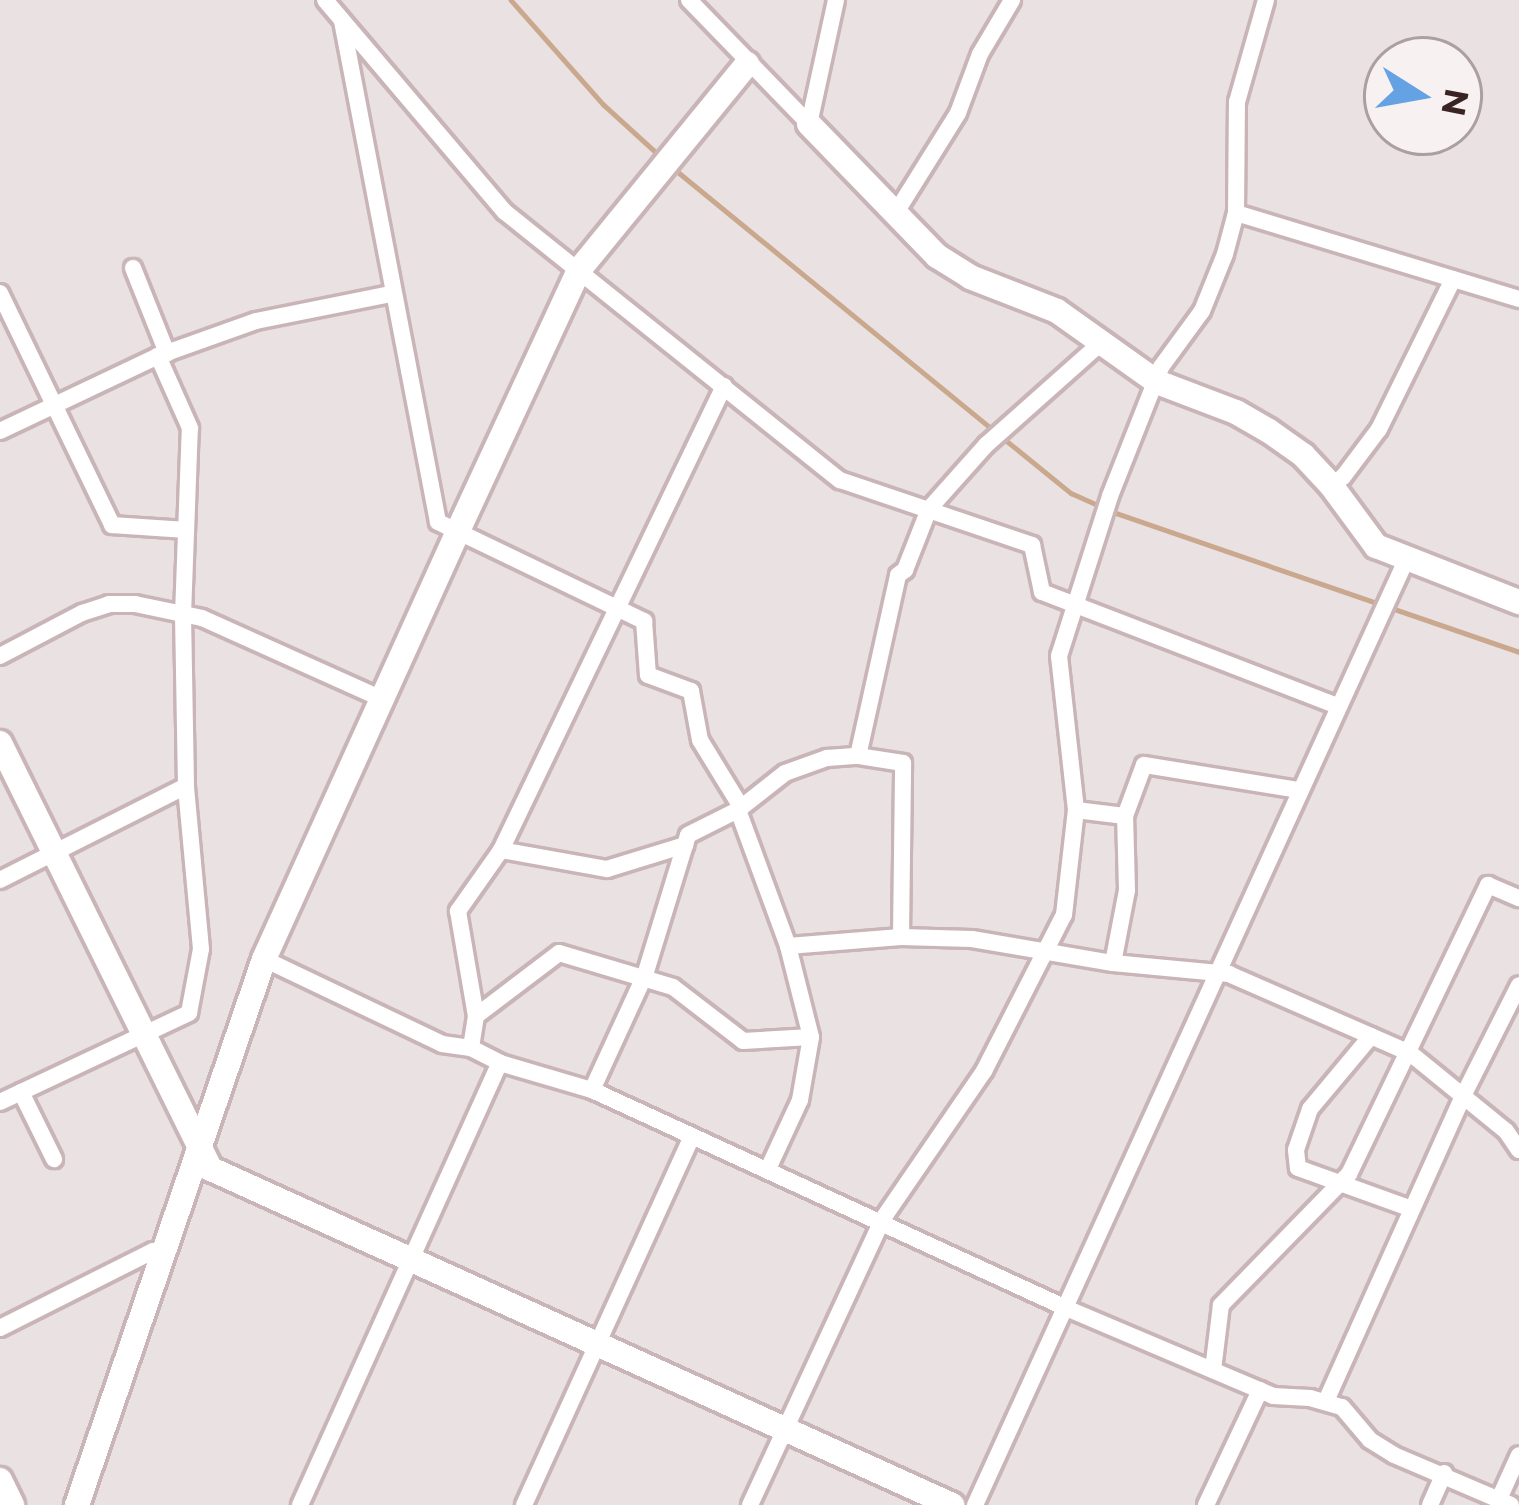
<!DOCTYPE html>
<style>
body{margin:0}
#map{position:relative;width:1519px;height:1505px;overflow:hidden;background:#eae1e3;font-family:Montserrat,sans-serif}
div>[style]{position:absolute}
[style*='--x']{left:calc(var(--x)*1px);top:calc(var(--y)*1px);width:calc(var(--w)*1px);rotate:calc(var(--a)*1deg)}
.stream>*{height:4.5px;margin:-2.25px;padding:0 2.25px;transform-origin:2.25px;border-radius:2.25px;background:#caa88e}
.roads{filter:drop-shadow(3px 0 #c9b5b7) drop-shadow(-3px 0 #c9b5b7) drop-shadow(0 3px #c9b5b7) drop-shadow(0 -3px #c9b5b7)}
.street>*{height:16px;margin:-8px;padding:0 8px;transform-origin:8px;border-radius:8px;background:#fff}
.secondary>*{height:24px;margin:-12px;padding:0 12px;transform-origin:12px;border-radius:12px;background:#fff}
span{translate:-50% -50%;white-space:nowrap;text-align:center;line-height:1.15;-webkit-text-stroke:9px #f7f1f2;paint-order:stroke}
.north{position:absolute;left:1363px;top:36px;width:120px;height:120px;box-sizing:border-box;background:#f7f1f2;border:3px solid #ab9f9f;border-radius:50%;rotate:101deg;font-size:33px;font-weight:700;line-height:48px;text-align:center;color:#392323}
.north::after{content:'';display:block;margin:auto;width:42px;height:54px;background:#65a2e4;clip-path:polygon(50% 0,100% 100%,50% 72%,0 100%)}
</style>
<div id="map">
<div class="stream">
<div style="--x:511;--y:0;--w:140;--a:48.5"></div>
<div style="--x:604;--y:105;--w:76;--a:42.3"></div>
<div style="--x:672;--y:167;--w:415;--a:39.3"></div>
<div style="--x:1002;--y:437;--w:89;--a:39.1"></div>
<div style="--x:1071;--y:493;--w:32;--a:24"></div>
<div style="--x:1110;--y:511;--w:433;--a:19"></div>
</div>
<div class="roads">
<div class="street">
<div style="--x:325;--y:0;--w:278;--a:49.7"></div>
<div style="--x:505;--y:212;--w:429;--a:38.7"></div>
<div style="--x:840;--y:480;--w:203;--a:18.7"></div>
<div style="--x:1032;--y:545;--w:48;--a:78"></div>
<div style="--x:1042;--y:592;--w:316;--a:21.1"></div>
<div style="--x:689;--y:0;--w:173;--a:45.9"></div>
<div style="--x:809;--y:124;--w:127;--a:-77.7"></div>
<div style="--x:342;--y:21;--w:510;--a:79.15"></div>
<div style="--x:438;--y:522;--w:229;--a:25.7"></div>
<div style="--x:644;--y:621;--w:54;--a:85.8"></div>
<div style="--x:648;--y:675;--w:46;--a:20.4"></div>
<div style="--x:691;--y:691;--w:50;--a:79.6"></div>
<div style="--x:700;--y:740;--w:79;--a:58.5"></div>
<div style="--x:1236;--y:213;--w:296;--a:16.9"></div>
<div style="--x:895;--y:214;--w:119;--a:-58"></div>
<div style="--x:958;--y:113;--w:63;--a:-69.6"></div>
<div style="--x:980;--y:54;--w:63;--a:-59.3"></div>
<div style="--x:133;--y:268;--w:92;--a:68.2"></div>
<div style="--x:0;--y:293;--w:258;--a:64.2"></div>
<div style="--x:112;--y:525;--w:74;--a:3.9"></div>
<div style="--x:724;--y:386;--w:515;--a:115.67"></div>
<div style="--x:501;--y:850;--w:75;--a:125.2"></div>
<div style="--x:458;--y:911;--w:107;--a:80.3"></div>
<div style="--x:476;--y:1016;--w:32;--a:99"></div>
<div style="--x:471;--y:1048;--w:33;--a:27"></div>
<div style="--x:500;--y:1063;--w:96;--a:16.4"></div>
<div style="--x:592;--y:1090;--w:522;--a:24.7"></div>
<div style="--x:1066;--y:1308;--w:225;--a:23"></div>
<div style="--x:1273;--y:1396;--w:37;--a:3"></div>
<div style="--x:1310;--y:1398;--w:33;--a:16"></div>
<div style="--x:1342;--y:1407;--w:43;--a:49.7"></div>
<div style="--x:1370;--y:1440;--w:28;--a:32"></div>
<div style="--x:1394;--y:1455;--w:127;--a:23.1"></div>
<div style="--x:0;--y:431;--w:175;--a:-25.4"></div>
<div style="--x:158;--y:356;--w:104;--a:-19.7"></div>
<div style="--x:256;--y:321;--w:138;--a:-11.3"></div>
<div style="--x:1331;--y:485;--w:14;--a:-34"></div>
<div style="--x:1343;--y:477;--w:60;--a:-53.1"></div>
<div style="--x:1379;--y:429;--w:167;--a:-63.7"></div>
<div style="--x:0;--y:656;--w:93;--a:-27.7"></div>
<div style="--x:82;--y:613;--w:28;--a:-18"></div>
<div style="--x:109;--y:604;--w:26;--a:0"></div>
<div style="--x:135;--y:604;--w:68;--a:11.8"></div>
<div style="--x:202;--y:618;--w:195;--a:24.2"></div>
<div style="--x:738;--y:810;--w:145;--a:69.8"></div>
<div style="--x:788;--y:946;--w:94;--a:75.8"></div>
<div style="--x:811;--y:1037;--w:64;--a:99.9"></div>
<div style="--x:800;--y:1100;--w:78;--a:114.9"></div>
<div style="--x:1076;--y:810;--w:49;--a:7"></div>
<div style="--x:501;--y:850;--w:108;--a:10.2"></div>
<div style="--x:607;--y:869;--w:82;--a:-17.1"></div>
<div style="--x:0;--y:880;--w:208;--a:-26.8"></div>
<div style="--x:901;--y:937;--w:174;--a:-89.3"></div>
<div style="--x:903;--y:763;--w:46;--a:-171.2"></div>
<div style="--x:858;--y:756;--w:185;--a:-77.5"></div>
<div style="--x:898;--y:575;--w:9;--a:-36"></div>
<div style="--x:905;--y:570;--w:66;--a:-68.5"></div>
<div style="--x:929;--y:509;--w:86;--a:-48.3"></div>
<div style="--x:986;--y:445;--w:155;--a:-41.6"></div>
<div style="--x:788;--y:946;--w:113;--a:-4.6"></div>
<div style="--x:901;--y:937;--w:71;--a:1.6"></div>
<div style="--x:972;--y:939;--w:143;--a:9.7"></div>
<div style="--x:1113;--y:963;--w:117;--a:5.4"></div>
<div style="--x:1229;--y:974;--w:197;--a:23.6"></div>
<div style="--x:1410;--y:1053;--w:124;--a:39.1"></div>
<div style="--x:1506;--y:1131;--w:23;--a:56"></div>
<div style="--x:264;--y:959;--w:197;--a:25.5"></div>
<div style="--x:442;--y:1044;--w:29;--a:8"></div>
<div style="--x:1113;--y:963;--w:74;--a:-79.1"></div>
<div style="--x:1127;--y:890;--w:74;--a:-91.5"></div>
<div style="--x:1125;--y:816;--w:54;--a:-69.6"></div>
<div style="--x:1144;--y:765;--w:157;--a:9.2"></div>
<div style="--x:476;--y:1016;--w:104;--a:-37.2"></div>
<div style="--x:559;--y:953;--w:119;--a:16.6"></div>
<div style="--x:673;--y:987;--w:88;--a:37.6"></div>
<div style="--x:743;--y:1041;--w:68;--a:-3.4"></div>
<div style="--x:1371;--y:1036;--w:95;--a:129.9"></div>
<div style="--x:1310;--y:1109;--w:43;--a:108.9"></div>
<div style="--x:1296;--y:1150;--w:18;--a:84"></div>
<div style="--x:1298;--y:1168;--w:121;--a:19.8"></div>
<div style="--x:592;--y:1090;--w:127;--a:-65.3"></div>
<div style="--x:645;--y:975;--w:146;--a:-72.9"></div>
<div style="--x:688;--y:835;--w:56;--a:-26.6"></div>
<div style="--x:738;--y:810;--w:60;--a:-38.2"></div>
<div style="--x:785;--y:773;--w:45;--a:-19.7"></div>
<div style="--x:827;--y:758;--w:31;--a:-4"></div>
<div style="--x:21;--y:1092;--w:75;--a:63.8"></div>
<div style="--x:0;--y:1102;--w:209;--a:-25.2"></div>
<div style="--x:189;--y:1013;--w:65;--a:-79.4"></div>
<div style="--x:201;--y:949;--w:164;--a:-95.3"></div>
<div style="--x:186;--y:786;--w:171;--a:-91"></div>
<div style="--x:183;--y:615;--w:187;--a:-87.9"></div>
<div style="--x:190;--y:428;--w:79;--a:-114"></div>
<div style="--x:0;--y:1328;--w:171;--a:-26.7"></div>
<div style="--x:153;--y:1251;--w:10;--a:6"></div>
<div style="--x:1213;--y:1370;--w:65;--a:-83"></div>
<div style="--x:1221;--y:1305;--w:183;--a:-45.7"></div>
<div style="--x:1349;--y:1174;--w:321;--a:-64.3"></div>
<div style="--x:1488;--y:885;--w:34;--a:23"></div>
<div style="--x:1326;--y:1401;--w:334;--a:-65.8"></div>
<div style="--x:1463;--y:1096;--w:124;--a:-63.2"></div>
<div style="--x:1499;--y:1499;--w:48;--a:-65.6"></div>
<div style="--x:300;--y:1505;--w:485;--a:-65.7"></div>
<div style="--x:524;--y:1505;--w:405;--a:-65.5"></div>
<div style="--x:750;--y:1505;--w:314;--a:-65.1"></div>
<div style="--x:882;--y:1220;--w:181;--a:-55.6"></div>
<div style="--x:984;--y:1071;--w:175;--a:-62.9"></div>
<div style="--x:1064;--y:915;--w:106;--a:-83.5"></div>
<div style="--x:1076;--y:810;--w:155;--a:-96.3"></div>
<div style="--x:1059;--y:656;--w:168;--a:-72.3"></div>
<div style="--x:1110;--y:496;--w:139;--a:-68.4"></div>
<div style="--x:1161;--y:367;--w:69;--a:-53.8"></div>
<div style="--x:1202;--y:311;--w:61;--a:-68"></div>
<div style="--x:1225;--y:254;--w:42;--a:-75"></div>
<div style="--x:1236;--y:213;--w:111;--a:-89.5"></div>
<div style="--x:1237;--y:102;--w:106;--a:-74.1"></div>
<div style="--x:975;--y:1505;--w:1039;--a:-65.48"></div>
<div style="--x:1206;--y:1505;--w:127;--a:-64.8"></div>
<div style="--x:1430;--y:1505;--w:35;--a:-66"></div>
</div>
<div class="secondary">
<div style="--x:809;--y:124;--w:184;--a:45.9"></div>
<div style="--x:937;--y:256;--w:39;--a:32"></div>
<div style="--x:970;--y:277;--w:93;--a:21.3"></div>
<div style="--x:1057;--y:311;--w:123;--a:35.4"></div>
<div style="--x:1157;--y:382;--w:85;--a:20.8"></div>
<div style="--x:1236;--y:412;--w:38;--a:30"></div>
<div style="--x:1269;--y:431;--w:42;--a:35.2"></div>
<div style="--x:1303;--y:455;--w:41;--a:47"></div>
<div style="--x:1331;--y:485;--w:76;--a:53.6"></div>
<div style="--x:1376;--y:546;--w:154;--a:21.4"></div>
<div style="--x:0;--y:743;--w:475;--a:63.7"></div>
<div style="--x:211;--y:1169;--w:814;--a:24.39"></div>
<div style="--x:0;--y:1480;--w:28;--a:64"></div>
<div style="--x:77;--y:1505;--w:577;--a:-71.09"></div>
<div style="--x:264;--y:959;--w:465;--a:-65.6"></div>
<div style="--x:456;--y:535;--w:292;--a:-65.1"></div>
<div style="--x:579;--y:270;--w:266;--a:-50.8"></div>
</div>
</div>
<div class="north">N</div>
</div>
